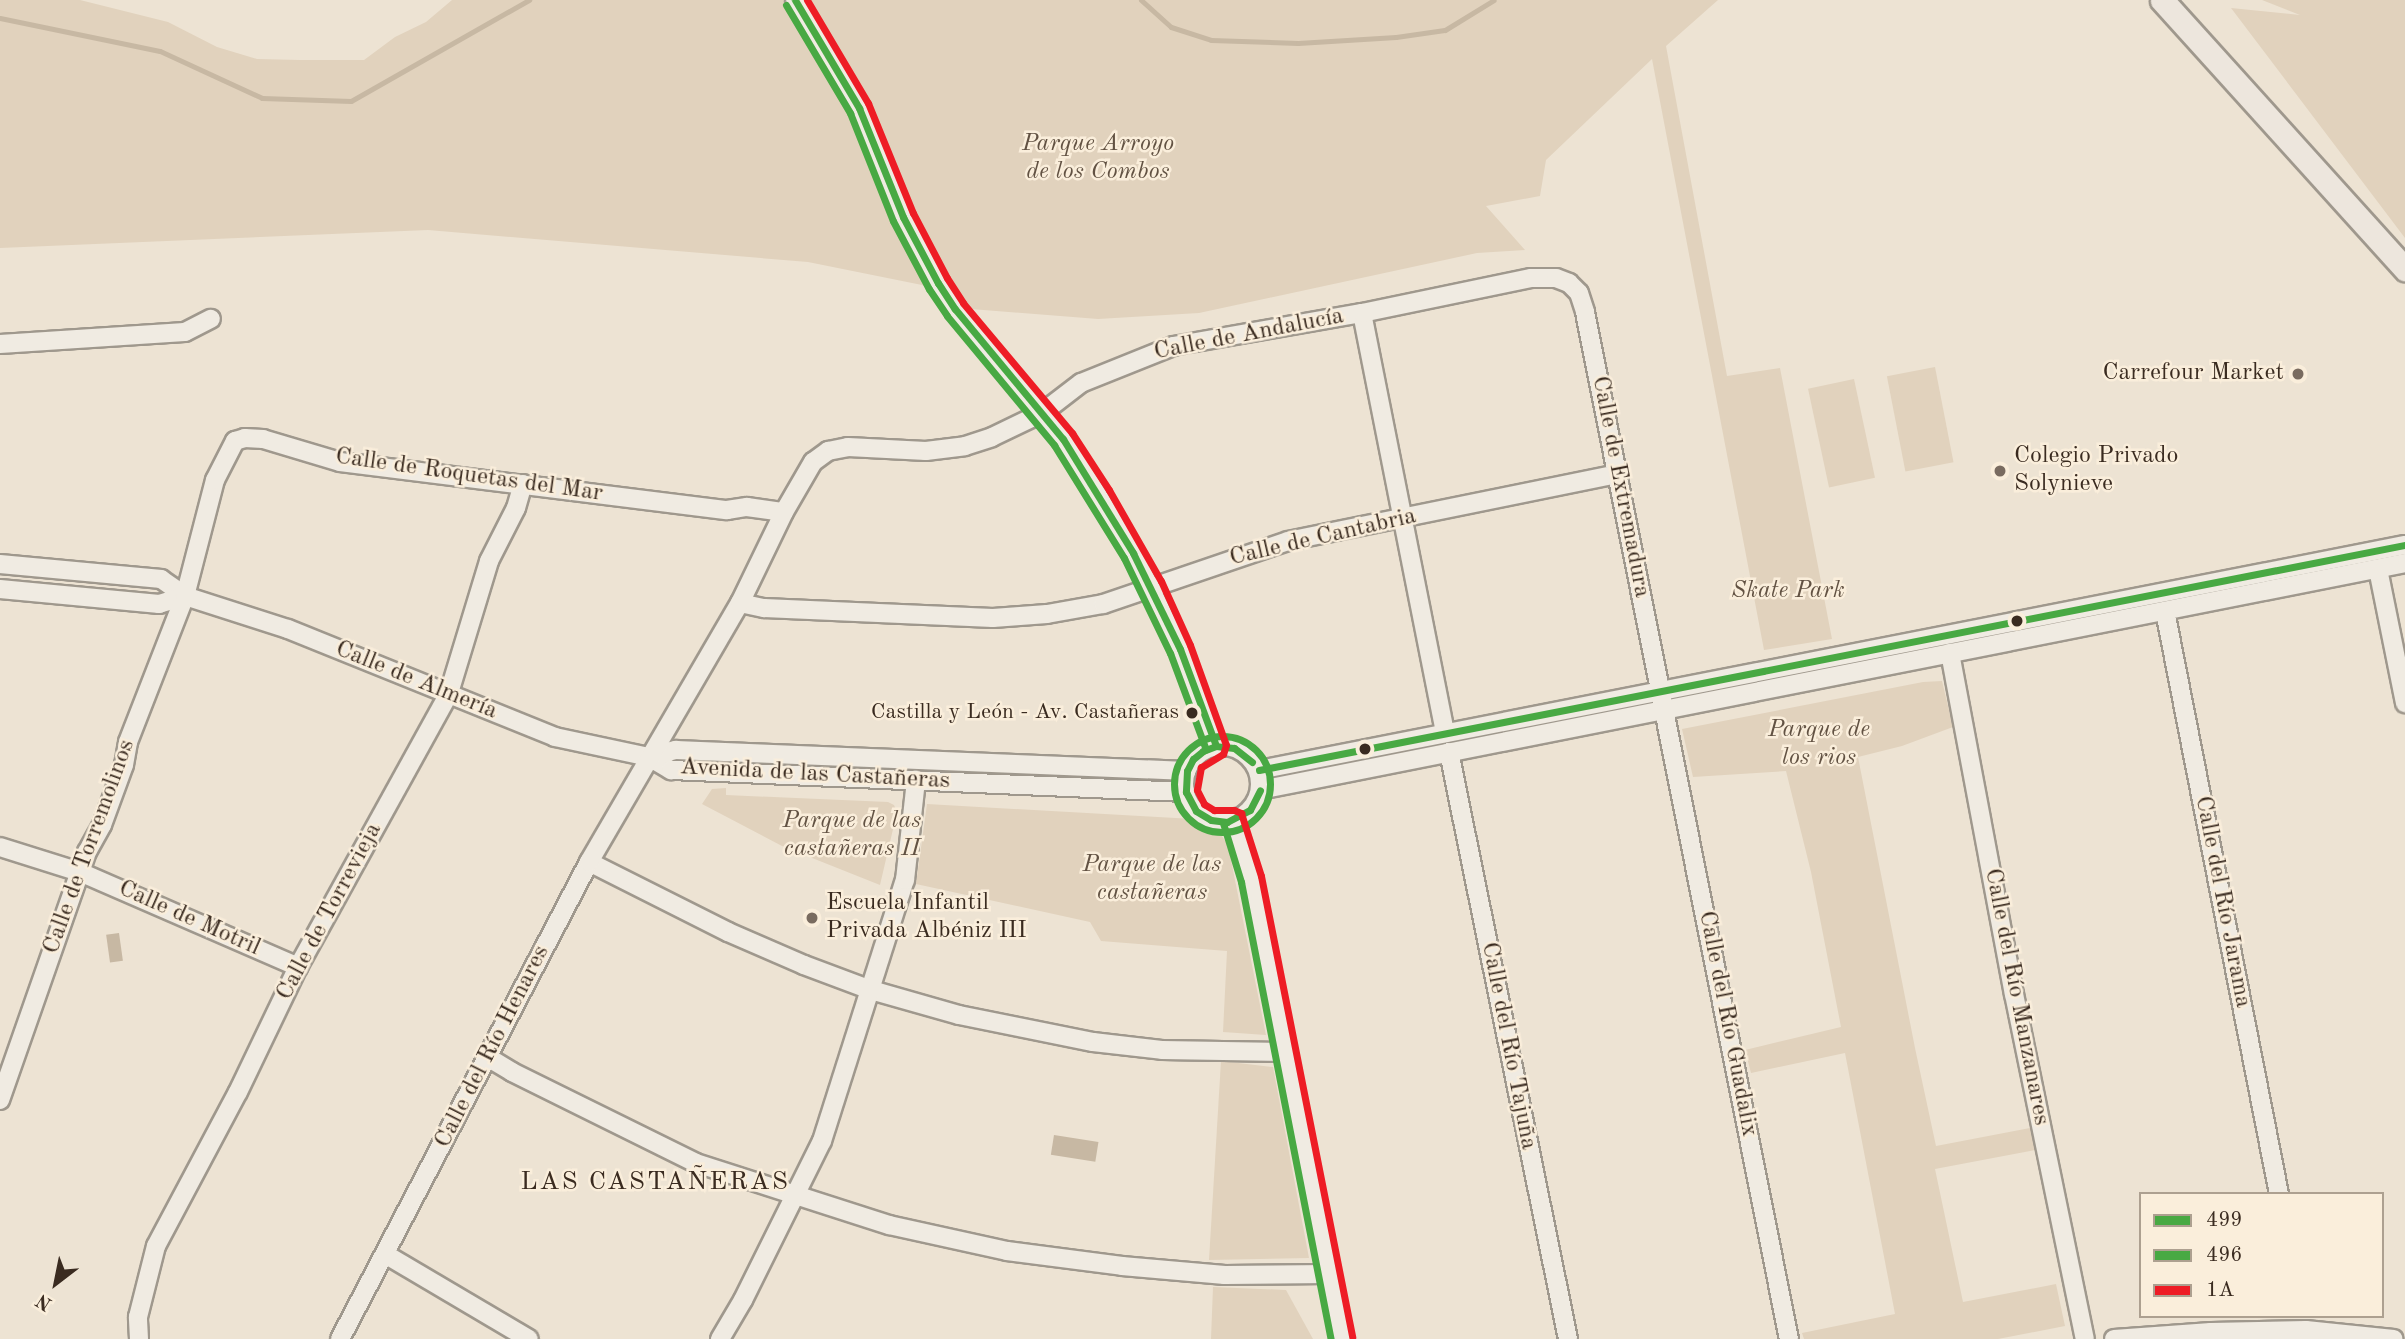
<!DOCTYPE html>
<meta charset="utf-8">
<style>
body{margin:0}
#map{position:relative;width:2405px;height:1339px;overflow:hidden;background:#ede3d3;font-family:"Old Standard TT",serif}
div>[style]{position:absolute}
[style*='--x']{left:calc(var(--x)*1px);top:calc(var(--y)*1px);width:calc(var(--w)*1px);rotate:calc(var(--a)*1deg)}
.green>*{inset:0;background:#e1d2bd;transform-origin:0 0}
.water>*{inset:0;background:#c7b8a3;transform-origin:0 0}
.stream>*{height:5px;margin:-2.5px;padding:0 2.5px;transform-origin:2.5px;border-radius:2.5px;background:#c7b8a3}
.roads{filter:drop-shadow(2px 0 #9f988d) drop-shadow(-2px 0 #9f988d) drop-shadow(0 2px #9f988d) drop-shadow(0 -2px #9f988d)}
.minor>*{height:18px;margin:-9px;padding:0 9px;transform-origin:9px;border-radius:9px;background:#f0ebe2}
.minor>.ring{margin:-9px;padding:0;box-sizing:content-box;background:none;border:18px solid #f0ebe2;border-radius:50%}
.major>*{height:23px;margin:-11.5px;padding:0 11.5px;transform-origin:11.5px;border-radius:11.5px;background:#ede6dd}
.bus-1>*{height:7px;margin:-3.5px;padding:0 3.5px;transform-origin:3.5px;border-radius:3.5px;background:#48a943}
.bus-2>*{height:7px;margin:-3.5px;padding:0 3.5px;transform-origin:3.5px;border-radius:3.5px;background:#48a943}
.bus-2>.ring{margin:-3.5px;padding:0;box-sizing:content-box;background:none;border:7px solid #48a943;border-radius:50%}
.bus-3>*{height:7px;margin:-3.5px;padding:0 3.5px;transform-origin:3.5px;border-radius:3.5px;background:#ee1c25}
.dots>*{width:19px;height:19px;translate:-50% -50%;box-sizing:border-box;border:4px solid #faeedb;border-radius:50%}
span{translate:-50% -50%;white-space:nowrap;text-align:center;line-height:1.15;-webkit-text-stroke:5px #faeedb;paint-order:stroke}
.bus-label{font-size:22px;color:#3a2b20}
.right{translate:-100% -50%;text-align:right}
.park-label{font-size:24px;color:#625243;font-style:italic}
.street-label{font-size:24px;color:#3a2b20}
.poi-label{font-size:24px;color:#3a2b20}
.left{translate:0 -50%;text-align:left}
.neighbourhood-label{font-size:26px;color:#3a2b20;letter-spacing:2px}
.legend{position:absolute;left:2139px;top:1192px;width:245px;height:126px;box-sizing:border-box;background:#faeedb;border:2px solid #ada090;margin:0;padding:9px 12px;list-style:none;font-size:21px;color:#3a2b20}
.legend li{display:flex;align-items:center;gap:14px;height:35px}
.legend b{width:35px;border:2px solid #ada090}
.north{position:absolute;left:21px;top:1248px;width:70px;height:70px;-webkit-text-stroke:5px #faeedb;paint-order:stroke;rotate:212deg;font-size:19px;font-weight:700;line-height:28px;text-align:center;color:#3a2b20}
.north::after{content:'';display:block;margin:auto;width:24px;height:32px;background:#3a2b20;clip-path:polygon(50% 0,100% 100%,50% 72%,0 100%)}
</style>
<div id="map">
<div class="green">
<div style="clip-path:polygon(0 0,80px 0,168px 22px,217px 47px,257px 59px,300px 60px,364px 60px,395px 37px,426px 22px,452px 0,1718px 0,1666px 46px,1727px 376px,1780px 368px,1832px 639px,1764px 650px,1652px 59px,1546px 160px,1540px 196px,1486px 206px,1525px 250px,1477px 253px,1199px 313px,1098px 319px,971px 309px,922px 285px,808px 262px,428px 230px,0 248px)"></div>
<div style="clip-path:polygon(2262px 0,2405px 0,2405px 238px,2231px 8px,2300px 15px)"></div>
<div style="left:1935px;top:367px;width:97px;height:49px;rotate:79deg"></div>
<div style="left:1854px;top:379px;width:101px;height:47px;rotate:78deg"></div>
<div style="clip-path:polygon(1942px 681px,1953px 727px,1902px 746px,1858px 757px,1915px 1048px,1936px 1146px,2030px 1128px,2035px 1150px,1935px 1169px,1963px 1302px,2056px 1284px,2065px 1326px,1998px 1339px,1804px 1339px,1802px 1333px,1895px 1314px,1845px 1053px,1751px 1073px,1745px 1050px,1841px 1027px,1811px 872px,1786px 771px,1693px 777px,1682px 729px,1923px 682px)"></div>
<div style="clip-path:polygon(726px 788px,726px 795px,888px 802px,894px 805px,897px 812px,880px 885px,782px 846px,702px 804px,712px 789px)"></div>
<div style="clip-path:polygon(927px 804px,1211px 820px,1228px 845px,1266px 1035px,1223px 1032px,1227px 951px,1101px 941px,1090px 922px,916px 884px)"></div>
<div style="clip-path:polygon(1221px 1061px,1273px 1067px,1309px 1258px,1209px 1260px)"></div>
<div style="clip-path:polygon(1213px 1287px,1286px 1290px,1313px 1339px,1211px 1339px)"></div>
</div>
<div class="water">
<div style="left:119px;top:933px;width:28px;height:13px;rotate:82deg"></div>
<div style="left:1054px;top:1135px;width:45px;height:20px;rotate:9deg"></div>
</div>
<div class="stream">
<div style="--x:1141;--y:0;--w:40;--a:42"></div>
<div style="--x:1171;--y:27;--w:42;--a:18"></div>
<div style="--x:1211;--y:40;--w:87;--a:2"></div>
<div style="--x:1298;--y:43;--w:98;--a:-3.5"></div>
<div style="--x:1396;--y:37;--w:49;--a:-8.1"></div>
<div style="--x:1445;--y:30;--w:57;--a:-31.5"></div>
<div style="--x:0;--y:18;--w:163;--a:11.7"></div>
<div style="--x:160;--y:51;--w:112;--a:24.7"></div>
<div style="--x:262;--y:98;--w:89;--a:1.9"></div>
<div style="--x:351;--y:101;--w:205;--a:-29.6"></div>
</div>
<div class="roads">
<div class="minor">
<div style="--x:795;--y:0;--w:126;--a:59.3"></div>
<div style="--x:859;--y:108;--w:118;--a:68"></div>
<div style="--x:903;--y:217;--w:75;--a:62.1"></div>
<div style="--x:938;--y:283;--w:31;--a:57"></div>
<div style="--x:955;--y:309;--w:169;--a:50.3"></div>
<div style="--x:1063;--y:439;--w:134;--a:58.4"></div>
<div style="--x:1133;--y:553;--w:107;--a:63.9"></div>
<div style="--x:1180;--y:649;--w:103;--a:69.6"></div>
<div style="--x:1362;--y:313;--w:428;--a:78.8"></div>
<div style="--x:0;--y:344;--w:185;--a:-3.7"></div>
<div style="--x:185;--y:332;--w:29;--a:-27"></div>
<div style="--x:0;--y:564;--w:162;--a:5.3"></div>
<div style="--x:161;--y:579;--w:29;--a:35"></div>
<div style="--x:185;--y:596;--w:108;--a:17.8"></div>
<div style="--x:288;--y:629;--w:288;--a:22"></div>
<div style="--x:555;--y:737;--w:96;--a:12"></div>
<div style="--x:649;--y:757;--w:26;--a:31"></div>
<div style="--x:671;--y:770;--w:515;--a:2.45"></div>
<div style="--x:2378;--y:569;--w:137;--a:78.6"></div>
<div style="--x:0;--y:589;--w:160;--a:5.4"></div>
<div style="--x:159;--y:604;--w:27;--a:-17"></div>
<div style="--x:740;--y:603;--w:25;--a:12"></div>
<div style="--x:764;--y:608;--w:229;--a:2.5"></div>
<div style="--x:993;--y:618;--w:54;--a:-4.2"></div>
<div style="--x:1047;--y:614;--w:57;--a:-10.1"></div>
<div style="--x:1103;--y:604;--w:195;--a:-18.8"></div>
<div style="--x:1288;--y:541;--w:336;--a:-11.5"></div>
<div style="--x:2165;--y:611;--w:594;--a:78.94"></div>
<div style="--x:1950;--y:653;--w:347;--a:79.4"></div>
<div style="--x:2014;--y:994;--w:352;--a:78.4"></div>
<div class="ring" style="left:1184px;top:746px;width:58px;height:58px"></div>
<div style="--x:1449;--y:752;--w:599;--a:78.54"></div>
<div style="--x:649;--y:757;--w:28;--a:-15"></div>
<div style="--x:676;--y:750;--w:511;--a:2.35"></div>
<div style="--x:1259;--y:770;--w:1168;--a:-11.11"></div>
<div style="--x:1260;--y:790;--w:1167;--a:-11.21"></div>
<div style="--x:1233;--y:820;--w:62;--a:73"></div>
<div style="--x:1251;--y:879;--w:469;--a:78.8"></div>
<div style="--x:0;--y:847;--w:84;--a:17.4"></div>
<div style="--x:80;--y:872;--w:238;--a:23.5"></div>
<div style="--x:589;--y:862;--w:156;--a:26.7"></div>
<div style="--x:728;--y:932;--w:83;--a:23.5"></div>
<div style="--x:804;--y:965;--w:72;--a:20.5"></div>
<div style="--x:871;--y:990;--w:91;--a:15.9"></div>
<div style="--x:959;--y:1015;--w:137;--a:11.4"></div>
<div style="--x:1093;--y:1042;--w:69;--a:6.6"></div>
<div style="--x:1162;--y:1050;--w:122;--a:0.9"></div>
<div style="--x:489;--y:1058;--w:27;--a:31"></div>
<div style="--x:512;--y:1072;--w:205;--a:26.3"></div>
<div style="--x:696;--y:1163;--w:203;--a:17.8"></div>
<div style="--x:889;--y:1225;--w:121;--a:12.4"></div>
<div style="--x:1007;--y:1251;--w:116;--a:7.4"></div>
<div style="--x:1122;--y:1266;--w:103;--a:5"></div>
<div style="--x:1225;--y:1275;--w:103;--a:-0.6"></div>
<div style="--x:0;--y:1100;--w:263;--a:-70.7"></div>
<div style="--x:87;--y:852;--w:31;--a:-61"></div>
<div style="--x:102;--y:825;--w:64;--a:-69.9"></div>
<div style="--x:124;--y:765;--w:23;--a:-80"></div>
<div style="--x:128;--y:742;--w:157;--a:-68.7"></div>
<div style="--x:185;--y:596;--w:120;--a:-75.5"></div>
<div style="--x:215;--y:480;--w:44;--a:-62.9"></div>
<div style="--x:235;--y:441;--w:10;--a:-17"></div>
<div style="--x:245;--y:438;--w:18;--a:3"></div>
<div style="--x:263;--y:439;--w:80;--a:16.6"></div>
<div style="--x:340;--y:462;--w:390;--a:7.1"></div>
<div style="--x:727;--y:510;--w:20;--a:-9"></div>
<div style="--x:747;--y:507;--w:37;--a:8"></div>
<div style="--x:385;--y:1254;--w:167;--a:30.6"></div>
<div style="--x:139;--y:1339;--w:22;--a:-93"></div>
<div style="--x:138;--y:1317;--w:73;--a:-75.8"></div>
<div style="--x:156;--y:1246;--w:174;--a:-62"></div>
<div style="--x:238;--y:1092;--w:139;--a:-64.4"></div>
<div style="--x:298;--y:967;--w:313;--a:-61.1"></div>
<div style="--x:449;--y:693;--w:138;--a:-73.1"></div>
<div style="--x:489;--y:561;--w:59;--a:-63"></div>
<div style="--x:516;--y:508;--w:25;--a:-74"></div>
<div style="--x:340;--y:1339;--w:538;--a:-62.43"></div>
<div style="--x:589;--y:862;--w:300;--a:-59.8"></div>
<div style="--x:740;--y:603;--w:101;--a:-64.2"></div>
<div style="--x:784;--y:512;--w:58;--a:-59.9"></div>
<div style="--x:813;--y:462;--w:19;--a:-36"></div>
<div style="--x:828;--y:451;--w:20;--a:-11"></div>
<div style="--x:848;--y:447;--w:78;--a:2.9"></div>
<div style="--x:926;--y:451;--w:39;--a:-7"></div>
<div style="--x:965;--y:446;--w:28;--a:-18"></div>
<div style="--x:992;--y:437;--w:55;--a:-25.6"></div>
<div style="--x:1042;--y:413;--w:49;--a:-37.6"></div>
<div style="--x:1081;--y:383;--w:99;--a:-21.9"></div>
<div style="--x:1173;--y:346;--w:192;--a:-9.9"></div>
<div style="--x:1362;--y:313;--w:173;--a:-11.7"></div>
<div style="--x:1531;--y:278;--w:25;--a:0"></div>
<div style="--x:1556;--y:278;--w:14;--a:21"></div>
<div style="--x:1569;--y:283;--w:14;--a:45"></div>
<div style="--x:1579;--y:293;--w:20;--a:72"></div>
<div style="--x:1585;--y:312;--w:1047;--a:78.77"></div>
<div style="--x:720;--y:1339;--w:45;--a:-59.5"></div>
<div style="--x:743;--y:1300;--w:178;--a:-63.6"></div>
<div style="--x:822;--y:1141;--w:274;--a:-72.4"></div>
<div style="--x:905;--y:880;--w:101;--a:-83.7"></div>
<div style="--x:2114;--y:1339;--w:97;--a:-4.1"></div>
<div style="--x:2211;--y:1332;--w:95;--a:-1.2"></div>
<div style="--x:2306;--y:1330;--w:88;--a:5.8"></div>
</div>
<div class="major">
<div style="--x:2162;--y:0;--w:363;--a:47.9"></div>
</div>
</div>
<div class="bus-1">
<div style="--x:795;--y:0;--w:126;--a:59.3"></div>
<div style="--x:859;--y:108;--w:118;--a:68"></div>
<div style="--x:903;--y:217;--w:75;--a:62.1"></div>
<div style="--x:938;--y:283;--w:31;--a:57"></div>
<div style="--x:955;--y:309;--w:169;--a:50.3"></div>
<div style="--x:1063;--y:439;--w:134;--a:58.4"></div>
<div style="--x:1133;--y:553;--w:107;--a:63.9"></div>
<div style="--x:1180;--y:649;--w:103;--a:69.6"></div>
<div style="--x:1252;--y:762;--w:23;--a:-142"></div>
<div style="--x:1234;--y:748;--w:18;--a:-174"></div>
<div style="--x:1216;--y:746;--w:14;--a:159"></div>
<div style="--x:1203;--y:751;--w:13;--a:141"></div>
<div style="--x:1193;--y:759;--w:13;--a:117"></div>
<div style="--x:1187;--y:771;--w:21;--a:93"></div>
<div style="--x:1186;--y:792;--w:21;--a:62"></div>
<div style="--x:1196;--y:811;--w:17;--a:31"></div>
<div style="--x:1211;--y:820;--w:16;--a:7"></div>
<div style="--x:1227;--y:822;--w:26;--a:-28"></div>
<div style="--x:1250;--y:810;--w:22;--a:-63"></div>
<div style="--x:1259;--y:770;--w:1168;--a:-11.11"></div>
</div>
<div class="bus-2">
<div style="--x:786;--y:5;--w:126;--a:59.3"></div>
<div style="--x:850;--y:113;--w:116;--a:68.3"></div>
<div style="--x:893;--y:221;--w:77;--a:62.1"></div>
<div style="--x:929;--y:289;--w:32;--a:56"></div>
<div style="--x:947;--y:316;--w:168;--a:50.3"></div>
<div style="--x:1054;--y:445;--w:133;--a:58.2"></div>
<div style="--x:1124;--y:558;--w:106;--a:64.2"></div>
<div style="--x:1170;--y:653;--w:103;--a:69.6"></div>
<div class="ring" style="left:1174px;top:736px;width:89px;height:89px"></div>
<div style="--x:1223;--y:823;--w:62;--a:73"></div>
<div style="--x:1241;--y:882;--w:466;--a:78.9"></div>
</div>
<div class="bus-3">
<div style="--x:807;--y:0;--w:120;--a:59.4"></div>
<div style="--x:868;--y:103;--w:119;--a:67.8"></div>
<div style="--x:913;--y:213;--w:73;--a:62.4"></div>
<div style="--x:947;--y:278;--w:30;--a:57"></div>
<div style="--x:963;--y:303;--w:170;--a:50"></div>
<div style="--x:1072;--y:433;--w:68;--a:57"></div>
<div style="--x:1109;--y:490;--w:105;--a:60.3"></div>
<div style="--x:1161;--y:581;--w:70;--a:65.6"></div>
<div style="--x:1190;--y:645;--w:106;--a:70.2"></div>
<div style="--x:1226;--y:745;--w:9;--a:108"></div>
<div style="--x:1223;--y:754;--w:26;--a:149"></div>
<div style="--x:1201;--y:767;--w:23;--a:100"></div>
<div style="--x:1197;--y:790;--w:16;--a:63"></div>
<div style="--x:1204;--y:804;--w:12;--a:31"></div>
<div style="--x:1214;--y:810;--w:20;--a:0"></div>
<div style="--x:1234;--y:810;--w:8;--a:23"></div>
<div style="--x:1241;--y:813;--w:66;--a:72.4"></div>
<div style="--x:1261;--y:876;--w:470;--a:78.8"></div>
</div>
<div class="dots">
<div style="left:2298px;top:374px;background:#796b5f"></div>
<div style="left:2000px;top:471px;background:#796b5f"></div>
<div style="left:2017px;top:621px;background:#3a2b20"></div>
<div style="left:1192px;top:713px;background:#3a2b20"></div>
<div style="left:1365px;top:749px;background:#3a2b20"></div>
<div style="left:812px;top:918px;background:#796b5f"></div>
</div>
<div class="bus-label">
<span class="right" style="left:1179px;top:713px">Castilla y León - Av. Castañeras</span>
</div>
<div class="park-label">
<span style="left:1098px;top:159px">Parque Arroyo<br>de los Combos</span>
<span style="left:1788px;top:592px">Skate Park</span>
<span style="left:1819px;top:745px">Parque de<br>los rios</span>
<span style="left:852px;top:836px">Parque de las<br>castañeras II</span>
<span style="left:1152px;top:880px">Parque de las<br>castañeras</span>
</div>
<div class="street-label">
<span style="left:1249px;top:335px;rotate:-11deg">Calle de Andalucía</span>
<span style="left:469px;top:476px;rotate:8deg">Calle de Roquetas del Mar</span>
<span style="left:1620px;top:487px;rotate:79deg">Calle de Extremadura</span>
<span style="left:1323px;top:538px;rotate:-13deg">Calle de Cantabria</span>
<span style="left:416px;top:681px;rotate:22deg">Calle de Almería</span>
<span style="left:815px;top:775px;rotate:3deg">Avenida de las Castañeras</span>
<span style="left:90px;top:847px;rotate:-70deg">Calle de Torremolinos</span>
<span style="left:2222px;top:902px;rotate:79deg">Calle del Río Jarama</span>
<span style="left:330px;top:912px;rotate:-62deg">Calle de Torrevieja</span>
<span style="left:189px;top:919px;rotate:24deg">Calle de Motril</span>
<span style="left:2016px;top:997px;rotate:79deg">Calle del Río Manzanares</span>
<span style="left:1727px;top:1024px;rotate:79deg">Calle del Río Guadalix</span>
<span style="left:1508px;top:1046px;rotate:79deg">Calle del Río Tajuña</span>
<span style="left:493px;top:1047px;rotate:-63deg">Calle del Río Henares</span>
</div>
<div class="poi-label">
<span class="right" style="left:2284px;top:374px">Carrefour Market</span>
<span class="left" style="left:2014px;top:471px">Colegio Privado<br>Solynieve</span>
<span class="left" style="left:826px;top:918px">Escuela Infantil<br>Privada Albéniz III</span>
</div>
<div class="neighbourhood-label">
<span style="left:655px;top:1183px">LAS CASTAÑERAS</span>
</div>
<ul class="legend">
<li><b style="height:9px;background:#48a943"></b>499</li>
<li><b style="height:9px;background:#48a943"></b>496</li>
<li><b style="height:9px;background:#ee1c25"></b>1A</li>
</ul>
<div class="north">N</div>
</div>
